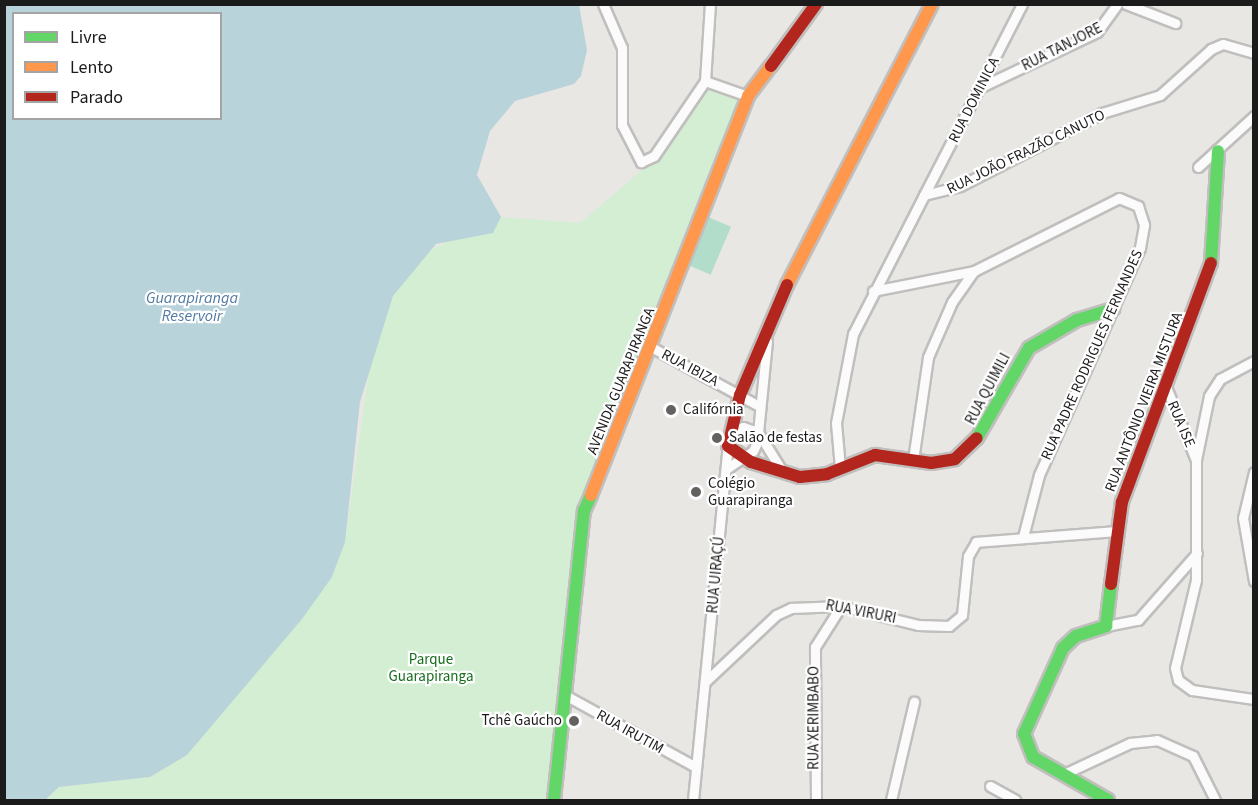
<!DOCTYPE html>
<meta charset="utf-8">
<style>
body{margin:0}
#map{position:relative;width:1258px;height:805px;overflow:hidden;background:#e9e7e4;font-family:"Source Sans 3",sans-serif}
div>[style]{position:absolute}
[style*='--x']{left:calc(var(--x)*1px);top:calc(var(--y)*1px);width:calc(var(--w)*1px);rotate:calc(var(--a)*1deg)}
.park>*{inset:0;background:#d3eed3}
.pitch>*{inset:0;background:#b3ddcb;transform-origin:0 0}
.water>*{inset:0;background:#b9d3da}
.roads{filter:drop-shadow(2px 0 #c0bfbe) drop-shadow(-2px 0 #c0bfbe) drop-shadow(0 2px #c0bfbe) drop-shadow(0 -2px #c0bfbe)}
.street>*{height:9px;margin:-4.5px;padding:0 4.5px;transform-origin:4.5px;border-radius:4.5px;background:#fcfbfb}
.fast>*{height:12px;margin:-6px;padding:0 6px;transform-origin:6px;border-radius:6px;background:#63d668}
.slow>*{height:12px;margin:-6px;padding:0 6px;transform-origin:6px;border-radius:6px;background:#ff974d}
.jam>*{height:12px;margin:-6px;padding:0 6px;transform-origin:6px;border-radius:6px;background:#b3261e}
.dots>*{width:16px;height:16px;translate:-50% -50%;box-sizing:border-box;border:3px solid #fff;border-radius:50%}
span{translate:-50% -50%;white-space:nowrap;text-align:center;line-height:1.15;-webkit-text-stroke:4.5px #fff;paint-order:stroke}
.street-label{font-size:15px;color:#1b1b1b}
.poi-label{font-size:15px;color:#1b1b1b}
.left{translate:0 -50%;text-align:left}
.right{translate:-100% -50%;text-align:right}
.park-label{font-size:15px;color:#156d1c}
.water-label{font-size:16px;color:#5179a1;font-style:italic}
.frame{position:absolute;inset:0;border:6px solid #1b1b1b;pointer-events:none}
.legend{position:absolute;left:12px;top:12px;width:210px;height:108px;box-sizing:border-box;background:#fff;border:2px solid #a4a4a4;margin:0;padding:8px 10px;list-style:none;font-size:18px;color:#1b1b1b}
.legend li{display:flex;align-items:center;gap:12px;height:30px}
.legend b{width:30px;border:2px solid #a4a4a4}
</style>
<div id="map">
<div class="park">
<div style="clip-path:polygon(710px 86px,741px 99px,650px 351px,580px 509px,550px 800px,45px 800px,59px 787px,150px 777px,187px 755px,332px 577px,345px 542px,370px 363px,393px 296px,426px 253px,450px 240px,493px 233px,501px 217px,580px 223px,649px 164px)"></div>
</div>
<div class="pitch">
<div style="left:708px;top:217px;width:25px;height:52px;rotate:23deg"></div>
</div>
<div class="water">
<div style="clip-path:polygon(evenodd,5px 4px,579px 5px,587px 50px,581px 76px,574px 84px,515px 101px,490px 131px,477px 175px,501px 217px,493px 233px,436px 244px,393px 296px,360px 402px,345px 542px,332px 577px,302px 619px,187px 755px,150px 777px,59px 787px,45px 800px,5px 800px,5px 4px,14px 14px,220px 14px,220px 118px,14px 118px,14px 14px)"></div>
</div>
<div class="roads">
<div class="street">
<div style="--x:603;--y:4;--w:48;--a:66.6"></div>
<div style="--x:622;--y:48;--w:77;--a:90"></div>
<div style="--x:622;--y:125;--w:42;--a:62.8"></div>
<div style="--x:641;--y:162;--w:14;--a:-25"></div>
<div style="--x:654;--y:156;--w:91;--a:-55.8"></div>
<div style="--x:705;--y:81;--w:46;--a:19.2"></div>
<div style="--x:1126;--y:4;--w:53;--a:21.2"></div>
<div style="--x:705;--y:81;--w:77;--a:-86.3"></div>
<div style="--x:981;--y:87;--w:128;--a:-25.4"></div>
<div style="--x:1097;--y:32;--w:34;--a:-54"></div>
<div style="--x:1198;--y:167;--w:76;--a:-42.3"></div>
<div style="--x:924;--y:195;--w:215;--a:-62.8"></div>
<div style="--x:873;--y:291;--w:103;--a:-11.2"></div>
<div style="--x:974;--y:271;--w:162;--a:-26.7"></div>
<div style="--x:1119;--y:198;--w:21;--a:23"></div>
<div style="--x:1138;--y:206;--w:20;--a:72"></div>
<div style="--x:1144;--y:225;--w:23;--a:100"></div>
<div style="--x:1140;--y:248;--w:248;--a:114"></div>
<div style="--x:1039;--y:475;--w:64;--a:104.5"></div>
<div style="--x:767;--y:341;--w:91;--a:95.6"></div>
<div style="--x:758;--y:432;--w:46;--a:58.4"></div>
<div style="--x:653;--y:348;--w:119;--a:28.7"></div>
<div style="--x:1254;--y:361;--w:38;--a:152"></div>
<div style="--x:1220;--y:379;--w:20;--a:123"></div>
<div style="--x:1209;--y:396;--w:65;--a:101.5"></div>
<div style="--x:1196;--y:460;--w:120;--a:90"></div>
<div style="--x:1196;--y:580;--w:90;--a:103.4"></div>
<div style="--x:1175;--y:668;--w:12;--a:76"></div>
<div style="--x:1178;--y:680;--w:17;--a:36"></div>
<div style="--x:1192;--y:690;--w:63;--a:8.3"></div>
<div style="--x:1166;--y:387;--w:79;--a:67.7"></div>
<div style="--x:730;--y:432;--w:14;--a:-21"></div>
<div style="--x:743;--y:427;--w:16;--a:18"></div>
<div style="--x:913;--y:460;--w:104;--a:-81.7"></div>
<div style="--x:928;--y:357;--w:60;--a:-66.4"></div>
<div style="--x:952;--y:302;--w:38;--a:-55"></div>
<div style="--x:840;--y:468;--w:45;--a:-95.1"></div>
<div style="--x:836;--y:423;--w:91;--a:-79.2"></div>
<div style="--x:853;--y:334;--w:156;--a:-62.9"></div>
<div style="--x:924;--y:195;--w:37;--a:-14"></div>
<div style="--x:960;--y:186;--w:160;--a:-27.2"></div>
<div style="--x:1102;--y:113;--w:61;--a:-17.2"></div>
<div style="--x:1160;--y:95;--w:69;--a:-42"></div>
<div style="--x:1211;--y:49;--w:13;--a:-23"></div>
<div style="--x:1223;--y:44;--w:32;--a:16"></div>
<div style="--x:726;--y:469;--w:32;--a:-34"></div>
<div style="--x:753;--y:451;--w:14;--a:-65"></div>
<div style="--x:1254;--y:472;--w:47;--a:103.4"></div>
<div style="--x:1243;--y:518;--w:64;--a:80.1"></div>
<div style="--x:1106;--y:626;--w:33;--a:-11"></div>
<div style="--x:1138;--y:620;--w:89;--a:-48.6"></div>
<div style="--x:706;--y:681;--w:96;--a:-43.3"></div>
<div style="--x:776;--y:615;--w:17;--a:-25"></div>
<div style="--x:791;--y:608;--w:50;--a:-2.3"></div>
<div style="--x:841;--y:606;--w:79;--a:13.9"></div>
<div style="--x:918;--y:625;--w:31;--a:2"></div>
<div style="--x:949;--y:626;--w:17;--a:-40"></div>
<div style="--x:962;--y:615;--w:59;--a:-84.2"></div>
<div style="--x:968;--y:556;--w:16;--a:-60"></div>
<div style="--x:976;--y:542;--w:140;--a:-4.5"></div>
<div style="--x:565;--y:695;--w:149;--a:28.8"></div>
<div style="--x:1066;--y:773;--w:71;--a:-25.1"></div>
<div style="--x:1130;--y:743;--w:27;--a:-6"></div>
<div style="--x:1157;--y:740;--w:39;--a:24"></div>
<div style="--x:1193;--y:756;--w:49;--a:63.4"></div>
<div style="--x:990;--y:786;--w:29;--a:29"></div>
<div style="--x:693;--y:800;--w:356;--a:-84.4"></div>
<div style="--x:816;--y:800;--w:153;--a:-90.4"></div>
<div style="--x:815;--y:647;--w:49;--a:-57.6"></div>
<div style="--x:891;--y:800;--w:101;--a:-76.8"></div>
</div>
<div class="fast">
<div style="--x:1211;--y:263;--w:112;--a:-86.4"></div>
<div style="--x:977;--y:438;--w:104;--a:-60"></div>
<div style="--x:1029;--y:348;--w:56;--a:-30.3"></div>
<div style="--x:1077;--y:320;--w:38;--a:-17"></div>
<div style="--x:554;--y:800;--w:291;--a:-84.1"></div>
<div style="--x:584;--y:511;--w:17;--a:-66"></div>
<div style="--x:1108;--y:800;--w:86;--a:-150.2"></div>
<div style="--x:1033;--y:757;--w:25;--a:-111"></div>
<div style="--x:1024;--y:734;--w:94;--a:-65.6"></div>
<div style="--x:1063;--y:648;--w:18;--a:-43"></div>
<div style="--x:1076;--y:636;--w:32;--a:-18"></div>
<div style="--x:1106;--y:626;--w:42;--a:-83.2"></div>
</div>
<div class="slow">
<div style="--x:787;--y:285;--w:316;--a:-62.7"></div>
<div style="--x:591;--y:495;--w:429;--a:-68.5"></div>
<div style="--x:748;--y:96;--w:38;--a:-53"></div>
</div>
<div class="jam">
<div style="--x:771;--y:66;--w:77;--a:-54"></div>
<div style="--x:787;--y:285;--w:120;--a:113.1"></div>
<div style="--x:740;--y:395;--w:52;--a:103.2"></div>
<div style="--x:728;--y:446;--w:28;--a:35"></div>
<div style="--x:751;--y:462;--w:51;--a:17"></div>
<div style="--x:800;--y:477;--w:27;--a:-6"></div>
<div style="--x:827;--y:474;--w:52;--a:-21.6"></div>
<div style="--x:875;--y:455;--w:57;--a:8.1"></div>
<div style="--x:931;--y:463;--w:24;--a:-9"></div>
<div style="--x:955;--y:459;--w:30;--a:-44"></div>
<div style="--x:1111;--y:584;--w:83;--a:-82.4"></div>
<div style="--x:1122;--y:502;--w:255;--a:-69.6"></div>
</div>
</div>
<div class="dots">
<div style="left:671px;top:410px;background:#636261"></div>
<div style="left:717px;top:438px;background:#636261"></div>
<div style="left:696px;top:492px;background:#636261"></div>
<div style="left:574px;top:721px;background:#636261"></div>
</div>
<div class="street-label">
<span style="left:1062px;top:47px;rotate:-27deg">RUA TANJORE</span>
<span style="left:974px;top:100px;rotate:-63deg">RUA DOMINICA</span>
<span style="left:1026px;top:152px;rotate:-26deg">RUA JOÃO FRAZÃO CANUTO</span>
<span style="left:1092px;top:355px;rotate:-66deg">RUA PADRE RODRIGUES FERNANDES</span>
<span style="left:690px;top:368px;rotate:28deg">RUA IBIZA</span>
<span style="left:621px;top:381px;rotate:-68deg">AVENIDA GUARAPIRANGA</span>
<span style="left:988px;top:389px;rotate:-62deg">RUA QUIMILI</span>
<span style="left:1144px;top:402px;rotate:-69deg">RUA ANTÔNIO VIEIRA MISTURA</span>
<span style="left:1181px;top:424px;rotate:67deg">RUA ISE</span>
<span style="left:716px;top:575px;rotate:-85deg">RUA UIRAÇÚ</span>
<span style="left:861px;top:612px;rotate:11deg">RUA VIRURI</span>
<span style="left:814px;top:718px;rotate:-90deg">RUA XERIMBABO</span>
<span style="left:630px;top:732px;rotate:29deg">RUA IRUTIM</span>
</div>
<div class="poi-label">
<span class="left" style="left:683px;top:410px">Califórnia</span>
<span class="left" style="left:729px;top:438px">Salão de festas</span>
<span class="left" style="left:708px;top:492px">Colégio<br>Guarapiranga</span>
<span class="right" style="left:562px;top:721px">Tchê Gaúcho</span>
</div>
<div class="park-label">
<span style="left:431px;top:668px">Parque<br>Guarapiranga</span>
</div>
<div class="water-label">
<span style="left:192px;top:307px">Guarapiranga<br>Reservoir</span>
</div>
<div class="frame"></div>
<ul class="legend">
<li><b style="height:8px;background:#63d668"></b>Livre</li>
<li><b style="height:8px;background:#ff974d"></b>Lento</li>
<li><b style="height:8px;background:#b3261e"></b>Parado</li>
</ul>
</div>
